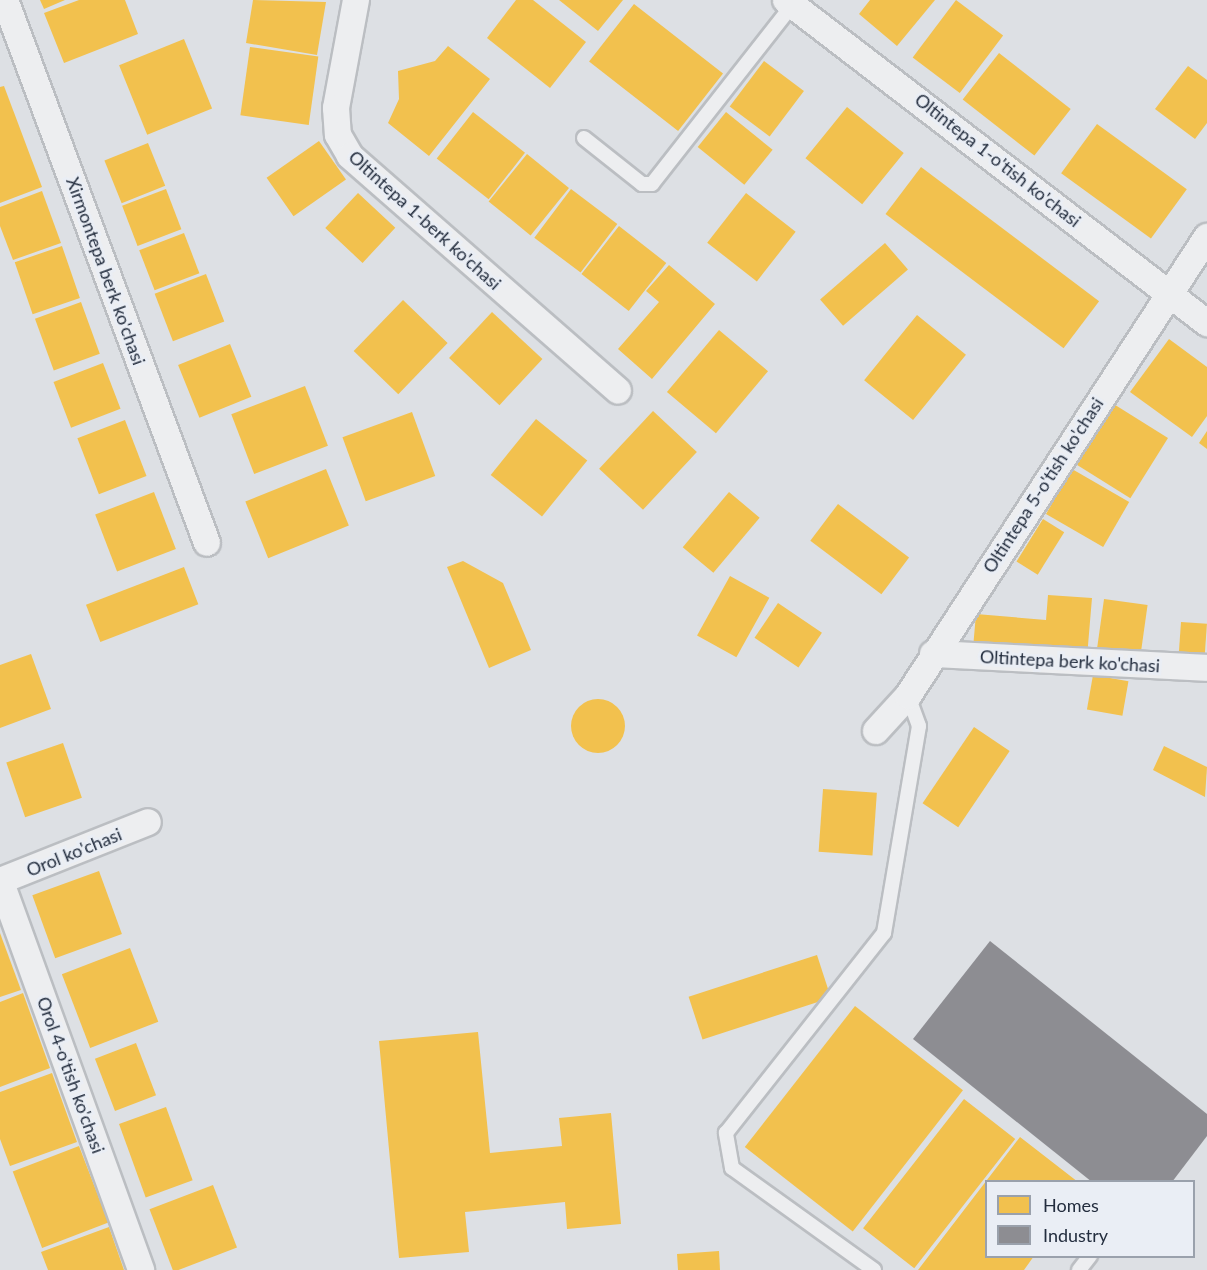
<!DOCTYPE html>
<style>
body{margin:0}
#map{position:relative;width:1207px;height:1270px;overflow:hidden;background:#dde0e4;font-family:Lato,sans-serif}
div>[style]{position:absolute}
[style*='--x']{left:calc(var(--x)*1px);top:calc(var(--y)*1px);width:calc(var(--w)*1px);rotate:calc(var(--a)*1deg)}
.homes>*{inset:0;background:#f2c14e;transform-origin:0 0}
.round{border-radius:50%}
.industry>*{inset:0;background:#8d8d92}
.roads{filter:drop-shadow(2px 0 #bbbec2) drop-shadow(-2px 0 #bbbec2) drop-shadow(0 2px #bbbec2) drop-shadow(0 -2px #bbbec2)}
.lane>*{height:14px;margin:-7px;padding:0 7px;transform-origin:7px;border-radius:7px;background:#edeef0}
.street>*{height:26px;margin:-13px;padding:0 13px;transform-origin:13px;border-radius:13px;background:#edeef0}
span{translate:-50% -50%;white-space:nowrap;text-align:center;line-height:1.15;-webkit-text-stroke:6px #eaeef5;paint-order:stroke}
.street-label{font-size:18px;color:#232d3e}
.legend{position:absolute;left:985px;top:1180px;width:210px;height:78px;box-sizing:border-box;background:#eaeef5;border:2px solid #9aa1ac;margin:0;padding:8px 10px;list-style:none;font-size:18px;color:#232d3e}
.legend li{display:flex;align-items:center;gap:12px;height:30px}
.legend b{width:30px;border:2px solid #9aa1ac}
</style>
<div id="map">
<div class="homes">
<div style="clip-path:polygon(40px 0,65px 0,44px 9px)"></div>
<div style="clip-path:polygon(79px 0,125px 0,138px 34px,64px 63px,44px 13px)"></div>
<div style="clip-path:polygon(253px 0,326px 2px,317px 55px,246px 43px)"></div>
<div style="clip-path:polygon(516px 0,533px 0,586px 42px,550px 88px,487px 38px)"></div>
<div style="clip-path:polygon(559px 0,623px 0,598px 31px)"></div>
<div style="clip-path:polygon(870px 0,935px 0,897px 46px,859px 14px)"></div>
<div style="left:956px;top:0;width:59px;height:72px;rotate:37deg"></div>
<div style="left:634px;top:4px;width:113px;height:73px;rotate:38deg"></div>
<div style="left:184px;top:39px;width:75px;height:70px;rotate:68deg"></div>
<div style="clip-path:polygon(448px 46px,490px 79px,429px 156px,388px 123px,399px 99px,398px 71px,435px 61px)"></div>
<div style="left:250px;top:47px;width:69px;height:69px;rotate:8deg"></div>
<div style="left:999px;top:53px;width:91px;height:59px;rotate:38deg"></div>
<div style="left:764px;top:61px;width:50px;height:57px;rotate:37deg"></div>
<div style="clip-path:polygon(1188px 66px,1207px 80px,1207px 123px,1195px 139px,1155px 109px)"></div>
<div style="clip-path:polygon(4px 86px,42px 187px,0 203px,0 87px)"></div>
<div style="left:847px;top:107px;width:73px;height:66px;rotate:39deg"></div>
<div style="left:473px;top:112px;width:66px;height:59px;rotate:38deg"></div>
<div style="left:726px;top:112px;width:60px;height:45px;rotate:39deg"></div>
<div style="left:1097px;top:124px;width:111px;height:61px;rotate:36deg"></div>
<div style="left:319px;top:141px;width:47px;height:64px;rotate:55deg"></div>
<div style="left:148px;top:143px;width:46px;height:47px;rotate:68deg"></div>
<div style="left:527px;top:154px;width:54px;height:61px;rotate:39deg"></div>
<div style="left:921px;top:167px;width:223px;height:59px;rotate:37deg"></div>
<div style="left:166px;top:189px;width:43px;height:47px;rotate:69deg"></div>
<div style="left:571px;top:189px;width:58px;height:61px;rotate:37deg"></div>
<div style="clip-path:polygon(42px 191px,61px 243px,13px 260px,0 226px,0 207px)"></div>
<div style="left:358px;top:193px;width:51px;height:48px;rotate:43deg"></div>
<div style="left:746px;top:193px;width:63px;height:63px;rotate:38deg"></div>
<div style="left:619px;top:226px;width:60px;height:61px;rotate:38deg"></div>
<div style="left:184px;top:233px;width:43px;height:48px;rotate:69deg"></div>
<div style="left:885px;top:243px;width:35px;height:86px;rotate:49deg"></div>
<div style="left:62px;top:246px;width:55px;height:50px;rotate:71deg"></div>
<div style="clip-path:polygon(669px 265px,715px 304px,652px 379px,618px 349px,659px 302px,646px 291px)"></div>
<div style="left:206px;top:274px;width:51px;height:55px;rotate:69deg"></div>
<div style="left:403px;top:300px;width:62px;height:71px;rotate:44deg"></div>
<div style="left:81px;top:302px;width:55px;height:49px;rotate:70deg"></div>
<div style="left:492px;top:312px;width:69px;height:63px;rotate:43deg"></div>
<div style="left:917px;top:315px;width:63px;height:84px;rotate:39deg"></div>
<div style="left:719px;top:330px;width:64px;height:81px;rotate:40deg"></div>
<div style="clip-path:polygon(1169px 339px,1207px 367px,1207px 416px,1192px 437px,1130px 392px)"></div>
<div style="left:230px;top:344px;width:57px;height:56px;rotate:68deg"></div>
<div style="left:103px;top:363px;width:49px;height:53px;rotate:69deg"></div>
<div style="left:305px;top:386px;width:64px;height:79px;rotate:69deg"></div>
<div style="left:1112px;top:403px;width:66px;height:71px;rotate:32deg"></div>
<div style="left:653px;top:411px;width:60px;height:79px;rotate:43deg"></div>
<div style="left:412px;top:412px;width:68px;height:74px;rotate:70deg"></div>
<div style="left:536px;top:419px;width:66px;height:72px;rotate:39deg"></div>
<div style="left:125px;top:420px;width:60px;height:51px;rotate:69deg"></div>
<div style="clip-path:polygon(1207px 431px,1207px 449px,1199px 443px)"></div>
<div style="left:326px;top:469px;width:61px;height:87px;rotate:68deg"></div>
<div style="left:1072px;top:469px;width:66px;height:52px;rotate:30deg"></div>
<div style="left:154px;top:492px;width:61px;height:63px;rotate:69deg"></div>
<div style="left:729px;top:492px;width:40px;height:72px;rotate:40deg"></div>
<div style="left:838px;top:504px;width:89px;height:46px;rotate:37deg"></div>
<div style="left:1043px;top:519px;width:25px;height:50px;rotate:32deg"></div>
<div style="clip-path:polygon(463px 561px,503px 583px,531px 650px,489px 668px,447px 567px)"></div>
<div style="left:184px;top:567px;width:40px;height:105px;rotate:69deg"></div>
<div style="left:730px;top:576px;width:45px;height:68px;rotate:29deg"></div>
<div style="clip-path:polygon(1048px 595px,1092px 598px,1087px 657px,973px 648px,976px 614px,1046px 620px)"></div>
<div style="left:1104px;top:599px;width:44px;height:56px;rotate:8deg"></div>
<div style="left:778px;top:603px;width:53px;height:42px;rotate:34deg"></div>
<div style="left:1181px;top:622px;width:26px;height:35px;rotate:4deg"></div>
<div style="clip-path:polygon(31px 654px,51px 709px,0 728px,0 665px)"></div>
<div style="left:1093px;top:675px;width:36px;height:35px;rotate:10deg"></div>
<div class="round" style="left:571px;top:699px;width:54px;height:54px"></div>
<div style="left:974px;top:727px;width:43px;height:92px;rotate:34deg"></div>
<div style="left:63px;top:743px;width:58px;height:60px;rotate:71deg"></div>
<div style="clip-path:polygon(1164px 746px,1207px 767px,1205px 797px,1153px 770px)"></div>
<div style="left:823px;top:789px;width:54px;height:63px;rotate:4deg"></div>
<div style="left:99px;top:871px;width:67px;height:71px;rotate:70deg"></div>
<div style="clip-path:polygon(0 933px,21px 990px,0 997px)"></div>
<div style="left:130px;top:948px;width:79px;height:73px;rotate:69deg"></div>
<div style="left:817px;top:955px;width:45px;height:135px;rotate:72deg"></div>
<div style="clip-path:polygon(23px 993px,50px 1068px,0 1087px,0 1002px)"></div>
<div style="left:855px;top:1006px;width:137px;height:179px;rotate:38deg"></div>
<div style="clip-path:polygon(478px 1032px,490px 1153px,562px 1146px,559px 1118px,611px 1113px,621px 1224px,567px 1229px,565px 1202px,465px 1212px,469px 1252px,399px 1258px,379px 1041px)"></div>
<div style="left:136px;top:1043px;width:56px;height:44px;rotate:69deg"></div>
<div style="clip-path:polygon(52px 1073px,77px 1142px,10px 1166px,0 1139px,0 1092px)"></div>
<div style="left:964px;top:1099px;width:65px;height:164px;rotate:38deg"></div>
<div style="left:166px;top:1107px;width:78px;height:50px;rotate:70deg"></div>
<div style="clip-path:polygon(1020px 1137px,1078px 1182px,986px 1182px,986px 1256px,1034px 1256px,1024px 1270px,918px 1270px)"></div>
<div style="left:79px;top:1146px;width:82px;height:71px;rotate:69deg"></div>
<div style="left:213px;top:1185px;width:67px;height:68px;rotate:69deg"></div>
<div style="clip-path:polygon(109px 1227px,124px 1270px,48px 1270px,41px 1252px)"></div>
<div style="clip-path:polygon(719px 1251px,720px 1270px,678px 1270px,677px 1254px)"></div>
</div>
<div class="industry">
<div style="clip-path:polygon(990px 941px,1207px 1114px,1207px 1136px,1172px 1182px,1092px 1182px,913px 1039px)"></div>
</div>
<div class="roads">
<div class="lane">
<div style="--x:584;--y:138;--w:74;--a:38.4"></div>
<div style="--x:642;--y:184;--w:10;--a:0"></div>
<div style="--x:652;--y:184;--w:229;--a:-51.9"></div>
<div style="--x:874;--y:1270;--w:175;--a:-144.3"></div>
<div style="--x:732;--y:1168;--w:36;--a:-100"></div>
<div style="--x:726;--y:1133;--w:255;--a:-51.7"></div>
<div style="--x:884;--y:933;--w:210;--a:-80.4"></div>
<div style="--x:919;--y:726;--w:32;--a:-110"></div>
<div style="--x:1079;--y:1270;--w:18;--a:-52"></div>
</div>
<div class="street">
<div style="--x:5;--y:0;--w:579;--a:69.59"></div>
<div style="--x:356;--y:0;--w:110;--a:100.5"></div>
<div style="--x:336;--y:108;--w:27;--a:86"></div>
<div style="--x:338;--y:135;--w:24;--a:60"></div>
<div style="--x:350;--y:156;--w:356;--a:41.2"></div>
<div style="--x:786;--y:0;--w:531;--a:37.5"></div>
<div style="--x:933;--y:654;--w:274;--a:2.9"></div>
<div style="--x:876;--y:731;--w:47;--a:-47.6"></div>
<div style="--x:908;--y:696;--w:548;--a:-56.92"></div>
<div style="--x:0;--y:880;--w:415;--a:70.1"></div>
<div style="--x:0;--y:881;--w:159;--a:-21.7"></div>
</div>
</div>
<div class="street-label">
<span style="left:998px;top:160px;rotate:38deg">Oltintepa 1-o'tish ko'chasi</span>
<span style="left:425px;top:220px;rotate:42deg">Oltintepa 1-berk ko'chasi</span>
<span style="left:106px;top:271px;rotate:70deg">Xirmontepa berk ko'chasi</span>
<span style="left:1043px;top:485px;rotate:-57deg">Oltintepa 5-o'tish ko'chasi</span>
<span style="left:1070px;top:661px;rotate:3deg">Oltintepa berk ko'chasi</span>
<span style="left:74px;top:852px;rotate:-22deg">Orol ko'chasi</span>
<span style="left:71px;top:1075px;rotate:70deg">Orol 4-o'tish ko'chasi</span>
</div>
<ul class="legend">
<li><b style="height:16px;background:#f2c14e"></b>Homes</li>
<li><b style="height:16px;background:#8d8d92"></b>Industry</li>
</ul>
</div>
